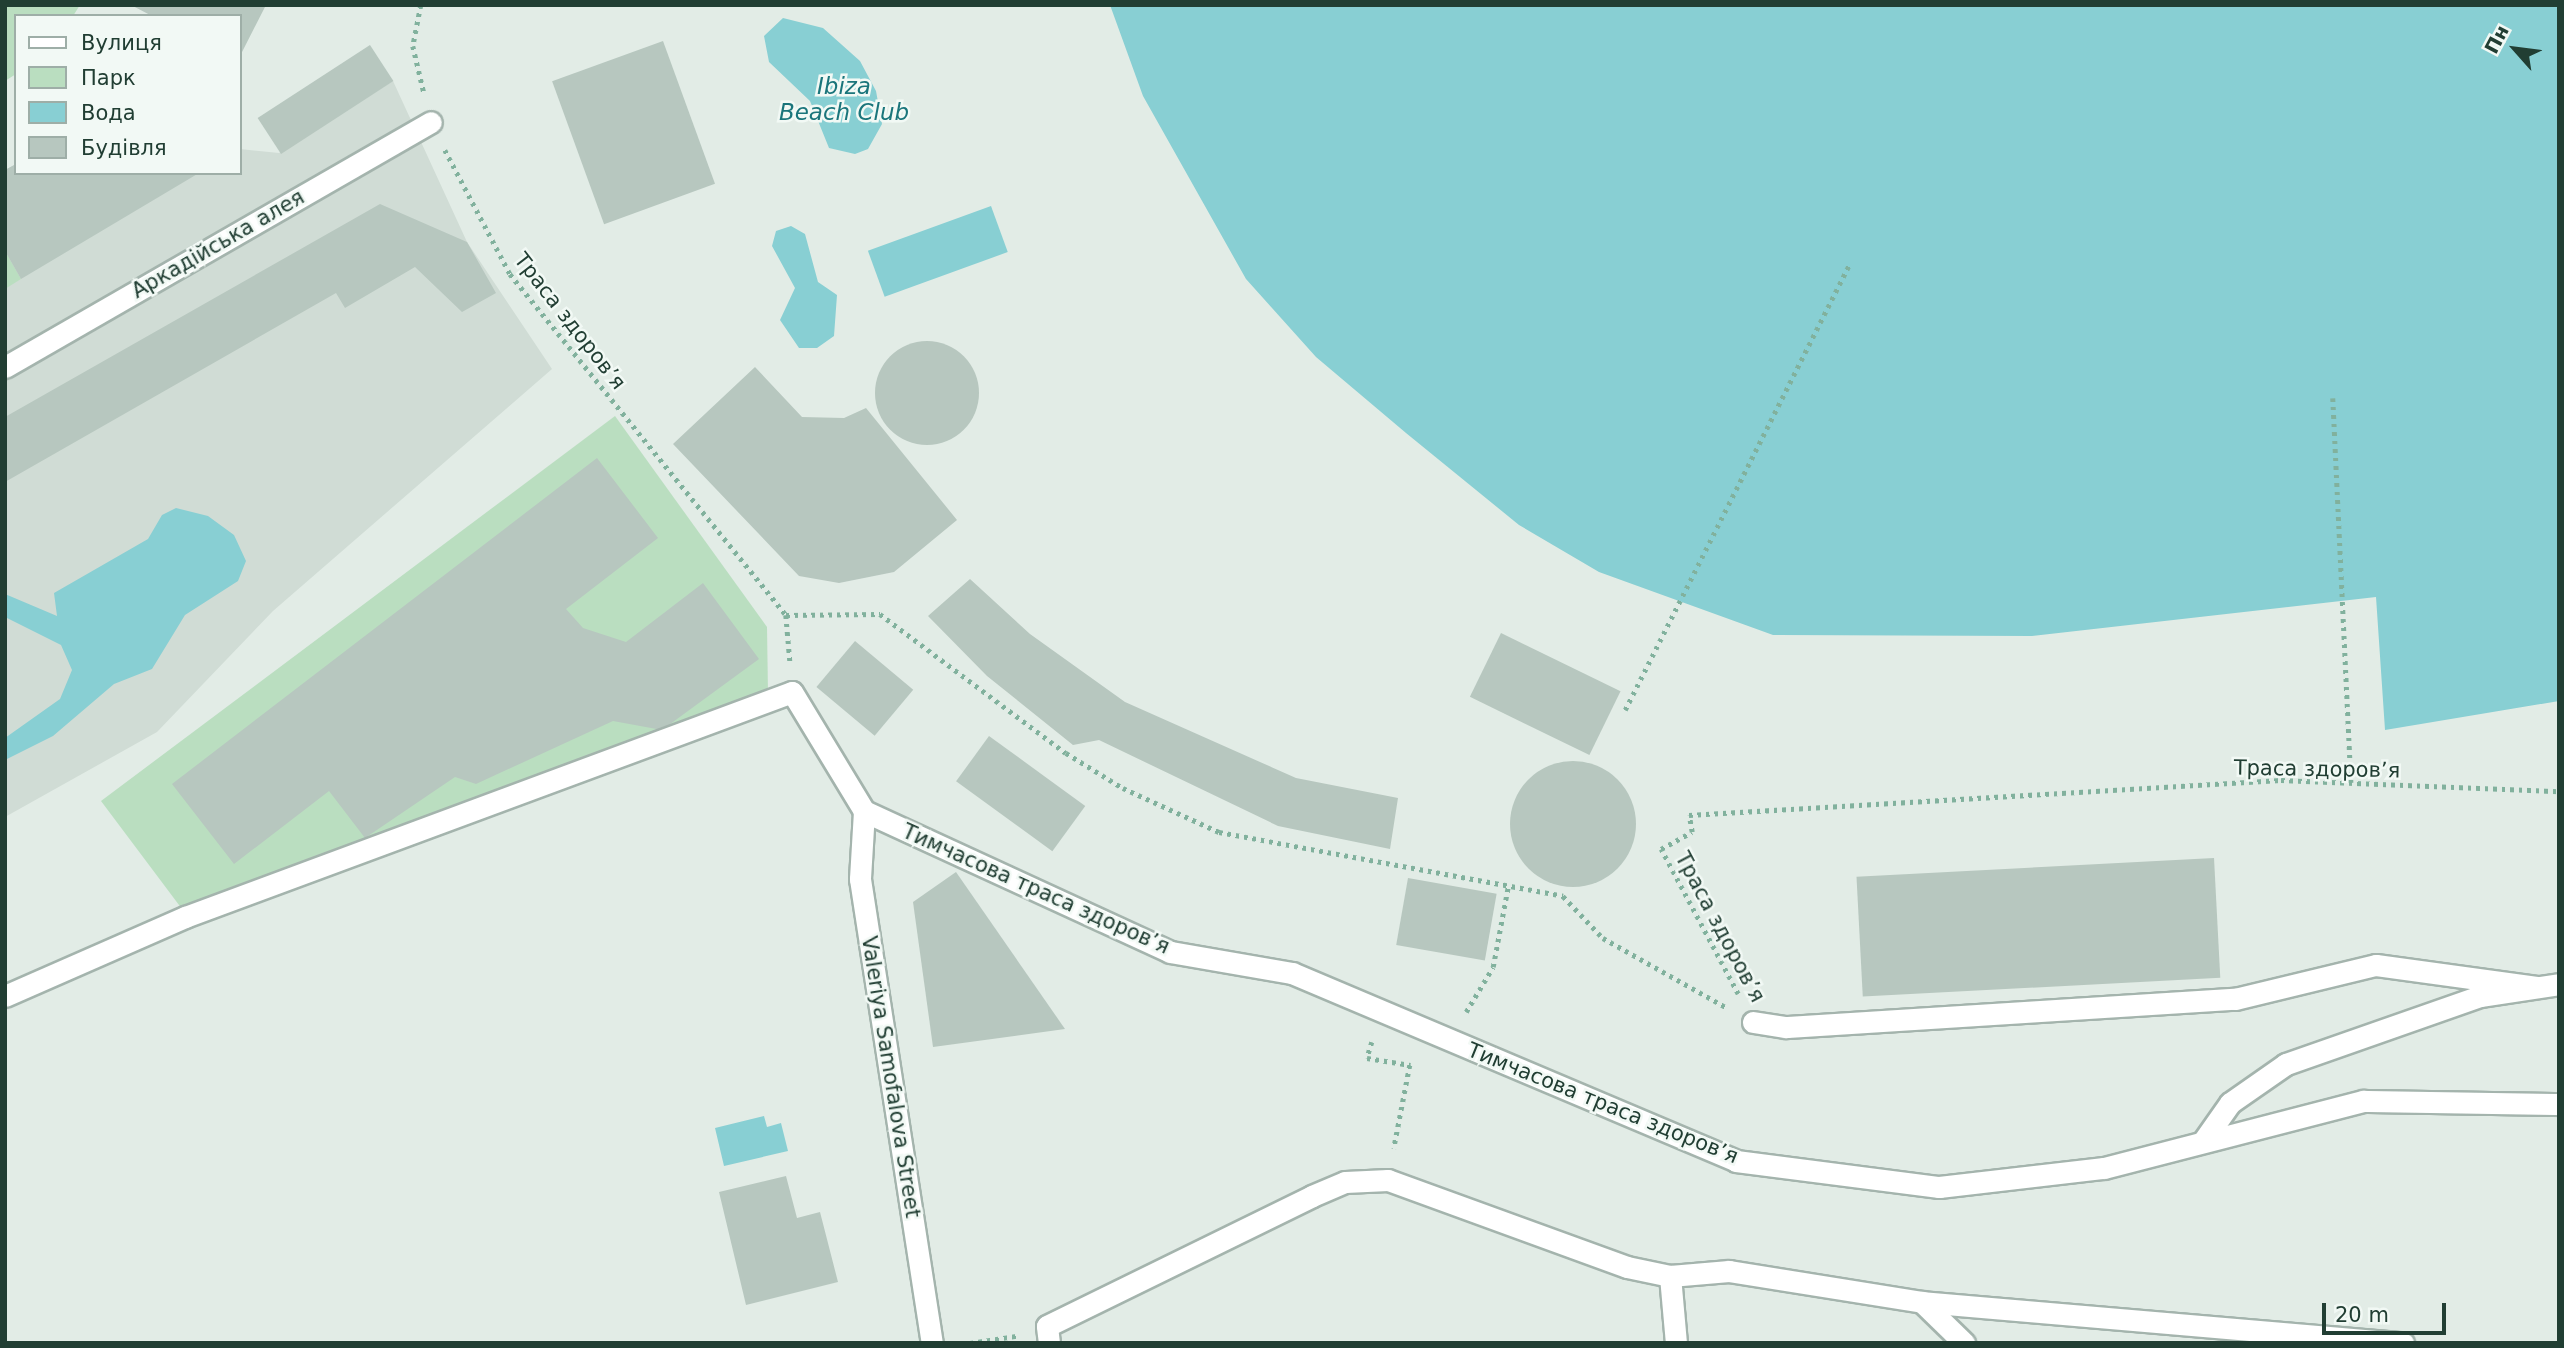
<!DOCTYPE html>
<meta charset="utf-8">
<style>
body{margin:0}
#map{position:relative;width:2564px;height:1348px;overflow:hidden;background:#e2ece6;font-family:"DejaVu Sans",sans-serif}
div>[style]{position:absolute}
[style*='--x']{left:calc(var(--x)*1px);top:calc(var(--y)*1px);width:calc(var(--w)*1px);rotate:calc(var(--a)*1deg)}
.built>*{inset:0;background:#d0dcd5}
.green>*{inset:0;background:#badec0}
.water>*{inset:0;background:#88cfd3;transform-origin:0 0}
.building>*{inset:0;background:#b7c7bf;transform-origin:0 0}
.round{border-radius:50%}
.path>*{height:4.5px;margin-top:-2.25px;transform-origin:0;background:repeating-linear-gradient(90deg,#81b19d 0 3.5px,transparent 0 8.5px)}
.roads{filter:drop-shadow(2px 0 #a4b4ad) drop-shadow(-2px 0 #a4b4ad) drop-shadow(0 2px #a4b4ad) drop-shadow(0 -2px #a4b4ad)}
.lane>*{height:21px;margin:-10.5px;padding:0 10.5px;transform-origin:10.5px;border-radius:10.5px;background:#fff}
.street>*{height:21px;margin:-10.5px;padding:0 10.5px;transform-origin:10.5px;border-radius:10.5px;background:#fff}
span{translate:-50% -50%;white-space:nowrap;text-align:center;line-height:1.15;-webkit-text-stroke:5px #f2f9f5;paint-order:stroke}
.street-label{font-size:21px;color:#213e33}
.water-label{font-size:23px;color:#1a757b;font-style:italic}
.frame{position:absolute;inset:0;border:7px solid #213e33;pointer-events:none}
.legend{position:absolute;left:14px;top:14px;width:228px;height:161px;box-sizing:border-box;background:#f2f9f5;border:2px solid #9eaea7;margin:0;padding:9px 12px;list-style:none;font-size:21px;color:#213e33}
.legend li{display:flex;align-items:center;gap:14px;height:35px}
.legend b{width:35px;border:2px solid #9eaea7}
.north{position:absolute;left:2480px;top:14px;width:70px;height:70px;-webkit-text-stroke:5px #f2f9f5;paint-order:stroke;rotate:298deg;font-size:19px;font-weight:700;line-height:28px;text-align:center;color:#213e33}
.north::after{content:'';display:block;margin:auto;width:24px;height:32px;background:#213e33;clip-path:polygon(50% 0,100% 100%,50% 72%,0 100%)}
.scale{position:absolute;left:2322px;top:1303px;width:124px;height:32px;box-sizing:border-box;border:4px solid #213e33;border-top:0;padding-left:9px;font-size:21px;line-height:24px;white-space:nowrap;color:#213e33;-webkit-text-stroke:5px #f2f9f5;paint-order:stroke}
</style>
<div id="map">
<div class="built">
<div style="clip-path:polygon(393px 81px,467px 242px,552px 369px,273px 611px,157px 732px,5px 817px,5px 170px,16px 164px,16px 173px,240px 173px,240px 149px,279px 153px)"></div>
</div>
<div class="green">
<div style="clip-path:polygon(5px 5px,80px 5px,73px 16px,16px 16px,16px 74px,5px 81px)"></div>
<div style="clip-path:polygon(5px 251px,21px 279px,5px 289px)"></div>
<div style="clip-path:polygon(615px 416px,767px 627px,768px 694px,182px 909px,101px 801px)"></div>
</div>
<div class="water">
<div style="clip-path:polygon(1110px 5px,2559px 5px,2559px 701px,2385px 730px,2376px 597px,2032px 636px,1773px 635px,1599px 572px,1519px 525px,1406px 433px,1316px 357px,1246px 279px,1143px 96px)"></div>
<div style="clip-path:polygon(783px 18px,823px 28px,860px 61px,876px 91px,882px 124px,868px 149px,855px 154px,829px 148px,810px 101px,769px 62px,764px 36px)"></div>
<div style="left:991px;top:206px;width:49px;height:131px;rotate:70deg"></div>
<div style="clip-path:polygon(791px 226px,805px 234px,818px 282px,837px 295px,834px 336px,817px 348px,799px 348px,780px 320px,795px 288px,772px 246px,776px 231px)"></div>
<div style="clip-path:polygon(176px 508px,208px 516px,234px 535px,246px 561px,238px 581px,185px 615px,152px 669px,114px 684px,53px 736px,5px 760px,5px 738px,60px 699px,72px 670px,61px 645px,5px 617px,5px 594px,57px 616px,54px 593px,148px 539px,162px 515px)"></div>
<div style="clip-path:polygon(764px 1116px,767px 1127px,781px 1123px,788px 1151px,724px 1166px,715px 1128px)"></div>
</div>
<div class="building">
<div style="clip-path:polygon(131px 5px,266px 5px,240px 56px,240px 16px,152px 16px)"></div>
<div style="left:663px;top:41px;width:152px;height:118px;rotate:70deg"></div>
<div style="left:370px;top:45px;width:43px;height:134px;rotate:57deg"></div>
<div style="clip-path:polygon(16px 164px,16px 173px,199px 173px,21px 279px,5px 251px,5px 170px)"></div>
<div style="clip-path:polygon(380px 204px,467px 242px,496px 293px,462px 312px,415px 267px,345px 308px,336px 293px,5px 482px,5px 417px)"></div>
<div class="round" style="left:875px;top:341px;width:104px;height:104px"></div>
<div style="clip-path:polygon(755px 367px,802px 417px,844px 418px,866px 408px,957px 520px,894px 572px,839px 583px,799px 576px,673px 444px)"></div>
<div style="clip-path:polygon(597px 458px,658px 538px,566px 609px,583px 628px,626px 642px,703px 583px,759px 659px,662px 730px,613px 721px,476px 784px,455px 777px,365px 838px,329px 791px,234px 864px,172px 784px)"></div>
<div style="clip-path:polygon(970px 579px,1030px 634px,1125px 702px,1296px 778px,1398px 798px,1390px 849px,1278px 826px,1099px 740px,1073px 745px,987px 676px,928px 616px)"></div>
<div style="left:1501px;top:633px;width:133px;height:71px;rotate:26deg"></div>
<div style="left:855px;top:641px;width:76px;height:60px;rotate:40deg"></div>
<div style="left:989px;top:736px;width:119px;height:56px;rotate:36deg"></div>
<div class="round" style="left:1510px;top:761px;width:126px;height:126px"></div>
<div style="left:2214px;top:858px;width:120px;height:358px;rotate:87deg"></div>
<div style="clip-path:polygon(956px 872px,1065px 1029px,933px 1047px,913px 902px)"></div>
<div style="left:1408px;top:878px;width:90px;height:68px;rotate:10deg"></div>
<div style="clip-path:polygon(786px 1176px,797px 1218px,820px 1212px,838px 1282px,746px 1305px,719px 1192px)"></div>
</div>
<div class="path">
<div style="--x:421;--y:5;--w:42;--a:101"></div>
<div style="--x:413;--y:46;--w:48;--a:76.8"></div>
<div style="--x:445;--y:150;--w:140;--a:62.3"></div>
<div style="--x:510;--y:274;--w:439;--a:51"></div>
<div style="--x:786;--y:615;--w:46;--a:85"></div>
<div style="--x:2333;--y:398;--w:385;--a:87.3"></div>
<div style="--x:786;--y:615;--w:94;--a:-0.6"></div>
<div style="--x:880;--y:614;--w:232;--a:36.8"></div>
<div style="--x:1066;--y:753;--w:67;--a:31.6"></div>
<div style="--x:1123;--y:788;--w:106;--a:24.6"></div>
<div style="--x:1219;--y:832;--w:350;--a:10.5"></div>
<div style="--x:1563;--y:896;--w:58;--a:46.4"></div>
<div style="--x:1603;--y:938;--w:142;--a:29.4"></div>
<div style="--x:1625;--y:710;--w:500;--a:-63.28"></div>
<div style="--x:1738;--y:994;--w:164;--a:-118"></div>
<div style="--x:1661;--y:849;--w:35;--a:-29"></div>
<div style="--x:1692;--y:832;--w:17;--a:-100"></div>
<div style="--x:1689;--y:815;--w:593;--a:-3.38"></div>
<div style="--x:2281;--y:780;--w:278;--a:2.3"></div>
<div style="--x:1466;--y:1012;--w:52;--a:-59"></div>
<div style="--x:1493;--y:967;--w:81;--a:-79.4"></div>
<div style="--x:1372;--y:1042;--w:17;--a:107"></div>
<div style="--x:1367;--y:1058;--w:44;--a:9.2"></div>
<div style="--x:1410;--y:1065;--w:85;--a:100.9"></div>
<div style="--x:970;--y:1343;--w:47;--a:-8.7"></div>
</div>
<div class="roads">
<div class="lane">
<div style="--x:1786;--y:1027;--w:450;--a:-3.6"></div>
<div style="--x:2235;--y:999;--w:145;--a:-13.6"></div>
<div style="--x:2376;--y:965;--w:162;--a:7.8"></div>
<div style="--x:2204;--y:1140;--w:45;--a:-54.9"></div>
<div style="--x:2230;--y:1103;--w:68;--a:-34.9"></div>
<div style="--x:2286;--y:1064;--w:206;--a:-19.3"></div>
<div style="--x:2480;--y:996;--w:80;--a:-8.6"></div>
<div style="--x:1670;--y:1276;--w:67;--a:84.9"></div>
<div style="--x:1922;--y:1302;--w:59;--a:44.3"></div>
</div>
<div class="street">
<div style="--x:5;--y:367;--w:491;--a:-29.9"></div>
<div style="--x:864;--y:811;--w:68;--a:93.4"></div>
<div style="--x:860;--y:879;--w:470;--a:81.2"></div>
<div style="--x:5;--y:996;--w:197;--a:-23.7"></div>
<div style="--x:185;--y:917;--w:647;--a:-20.34"></div>
<div style="--x:792;--y:692;--w:139;--a:58.8"></div>
<div style="--x:864;--y:811;--w:337;--a:24.7"></div>
<div style="--x:1170;--y:952;--w:124;--a:9.8"></div>
<div style="--x:1292;--y:973;--w:482;--a:22.9"></div>
<div style="--x:1736;--y:1161;--w:205;--a:7.3"></div>
<div style="--x:1939;--y:1187;--w:166;--a:-6.6"></div>
<div style="--x:2104;--y:1168;--w:268;--a:-14.5"></div>
<div style="--x:2363;--y:1101;--w:196;--a:0.9"></div>
<div style="--x:1753;--y:1022;--w:33;--a:9"></div>
<div style="--x:1049;--y:1343;--w:17;--a:-97"></div>
<div style="--x:1047;--y:1326;--w:295;--a:-26.1"></div>
<div style="--x:1312;--y:1196;--w:36;--a:-23"></div>
<div style="--x:1345;--y:1182;--w:43;--a:-2.7"></div>
<div style="--x:1388;--y:1180;--w:254;--a:20"></div>
<div style="--x:1627;--y:1267;--w:44;--a:11.8"></div>
<div style="--x:1670;--y:1276;--w:59;--a:-4.8"></div>
<div style="--x:1729;--y:1271;--w:195;--a:9.1"></div>
<div style="--x:1922;--y:1302;--w:483;--a:4.9"></div>
</div>
</div>
<div class="street-label">
<span style="left:218px;top:244px;rotate:-30deg">Аркадійська алея</span>
<span style="left:570px;top:321px;rotate:52deg">Траса здоров’я</span>
<span style="left:2317px;top:769px;rotate:1deg">Траса здоров’я</span>
<span style="left:1036px;top:889px;rotate:24deg">Тимчасова траса здоров’я</span>
<span style="left:1720px;top:927px;rotate:62deg">Траса здоров’я</span>
<span style="left:891px;top:1077px;rotate:81deg">Valeriya Samofalova Street</span>
<span style="left:1603px;top:1103px;rotate:22deg">Тимчасова траса здоров’я</span>
</div>
<div class="water-label">
<span style="left:844px;top:99px">Ibiza<br>Beach Club</span>
</div>
<div class="frame"></div>
<ul class="legend">
<li><b style="height:9px;background:#fff"></b>Вулиця</li>
<li><b style="height:19px;background:#badec0"></b>Парк</li>
<li><b style="height:19px;background:#88cfd3"></b>Вода</li>
<li><b style="height:19px;background:#b7c7bf"></b>Будівля</li>
</ul>
<div class="north">Пн</div>
<div class="scale">20 m</div>
</div>
